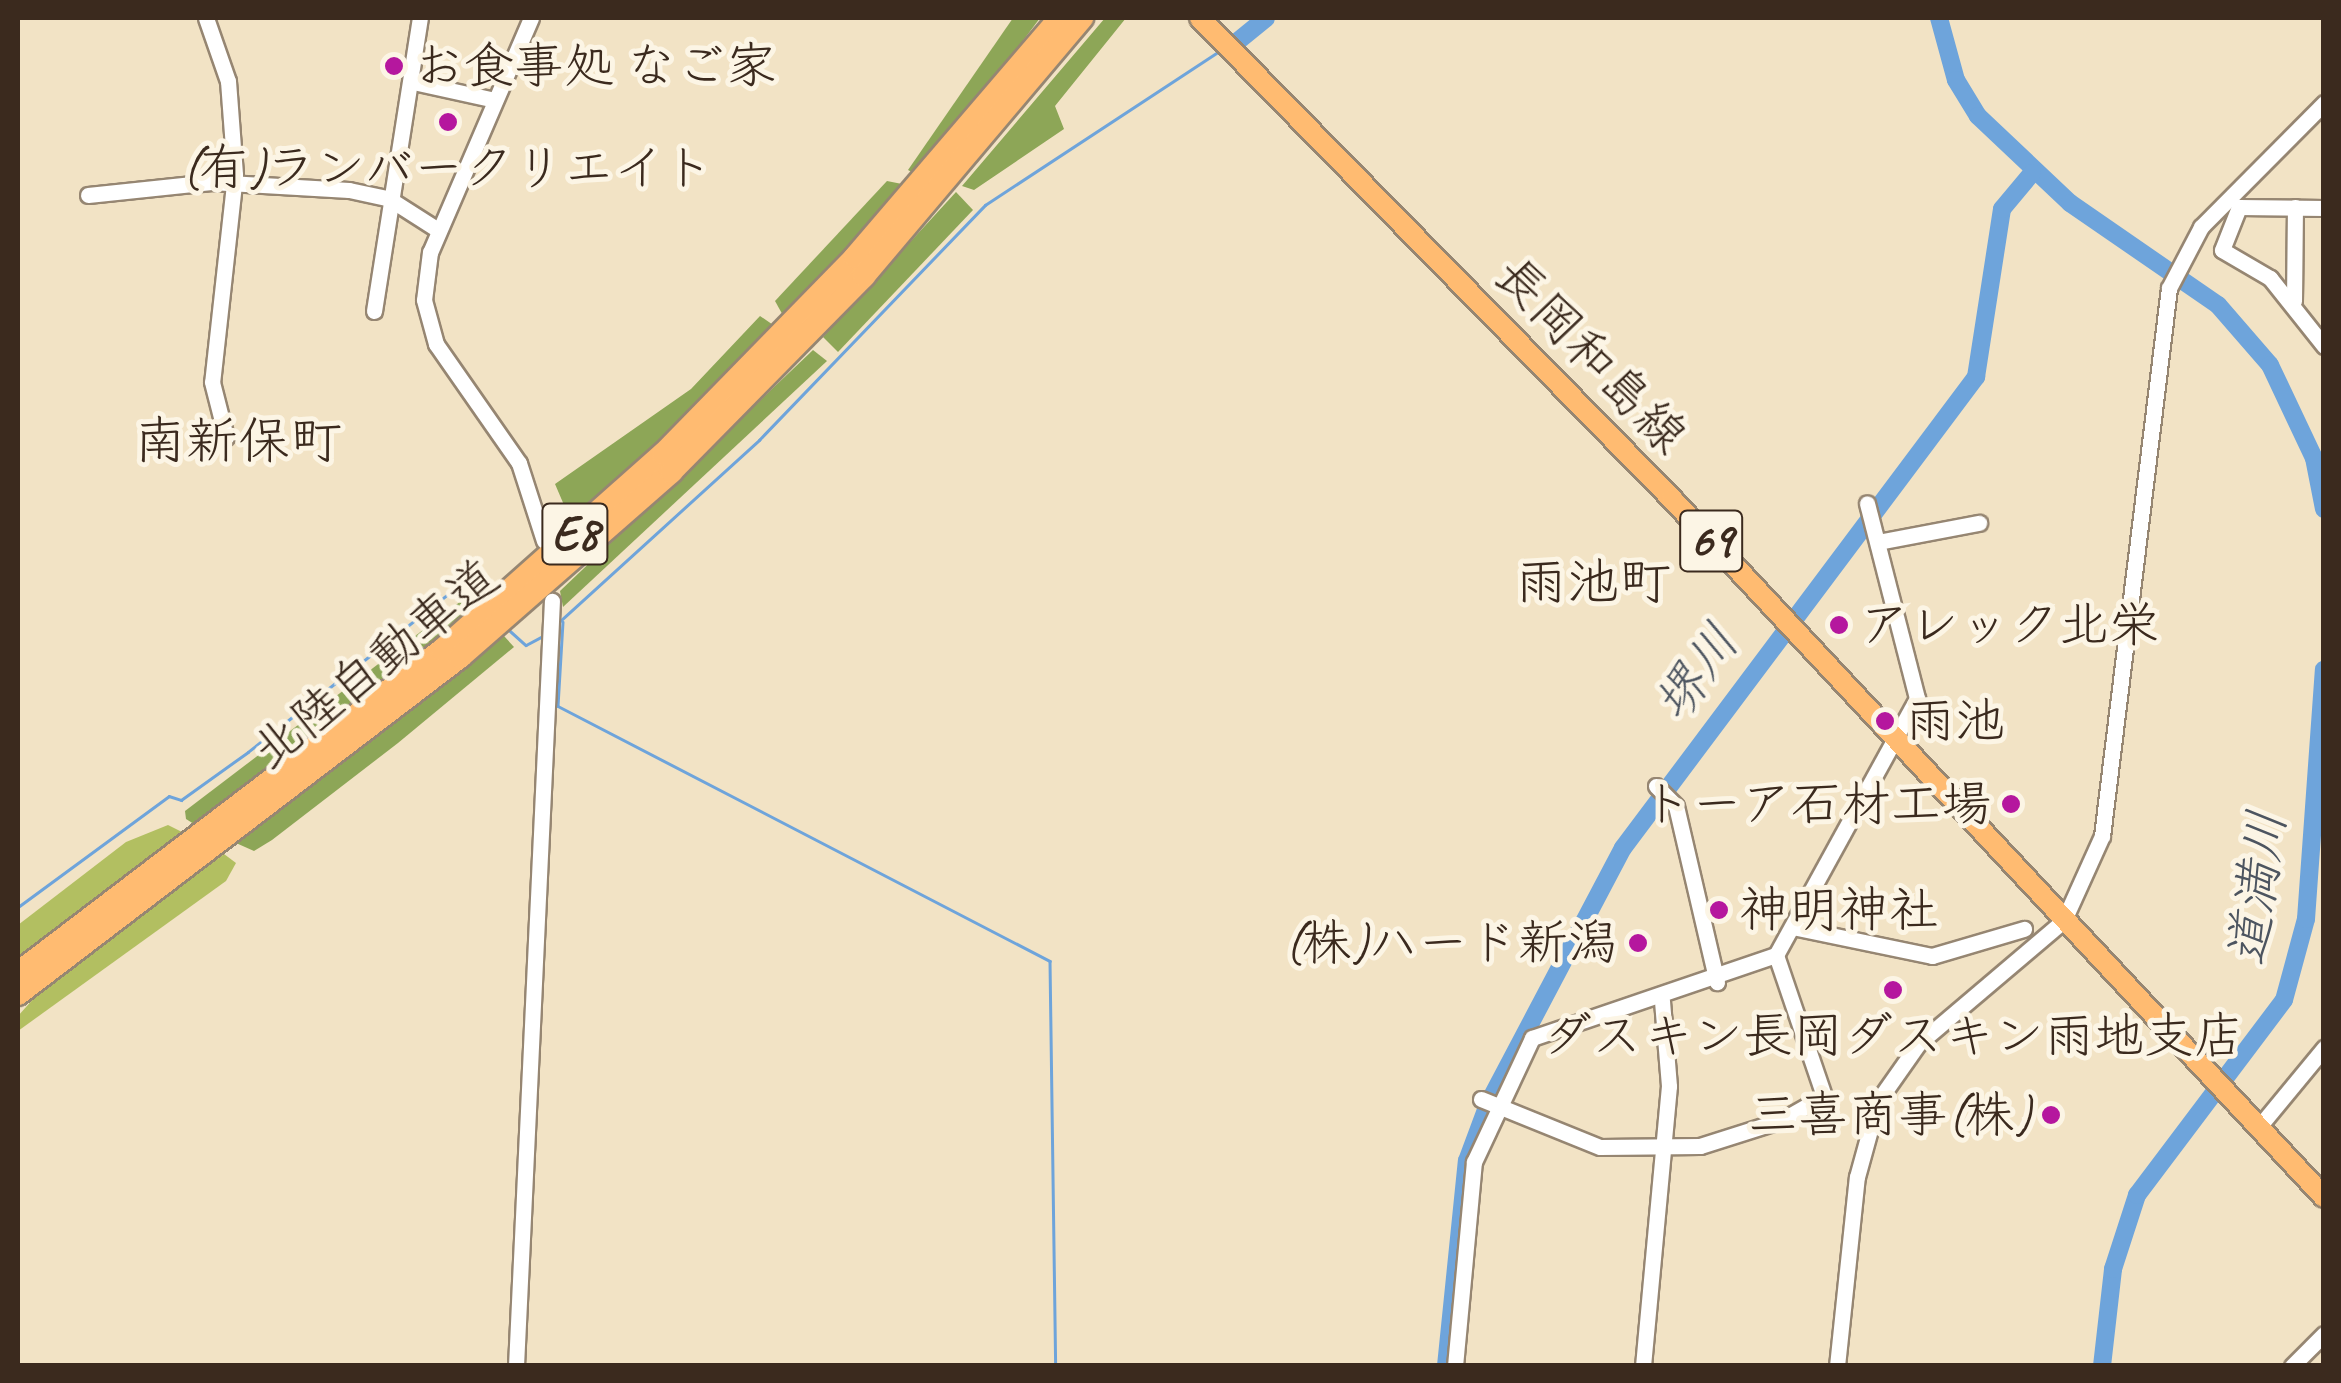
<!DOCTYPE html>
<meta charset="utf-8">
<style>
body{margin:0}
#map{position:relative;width:2341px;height:1383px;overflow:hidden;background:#f2e3c5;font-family:Caveat,"Klee One",sans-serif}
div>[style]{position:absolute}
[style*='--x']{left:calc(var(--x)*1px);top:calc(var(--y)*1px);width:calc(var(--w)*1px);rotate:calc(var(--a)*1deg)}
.green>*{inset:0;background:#b2bf61}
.forest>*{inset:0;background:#8da657}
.stream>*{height:2.5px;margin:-1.25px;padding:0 1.25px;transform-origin:1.25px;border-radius:1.25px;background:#6ea4db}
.river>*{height:18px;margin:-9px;padding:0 9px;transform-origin:9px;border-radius:9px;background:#6ea4db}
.roads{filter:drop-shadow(2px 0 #968672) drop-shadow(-2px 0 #968672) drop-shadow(0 2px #968672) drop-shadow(0 -2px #968672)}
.minor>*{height:15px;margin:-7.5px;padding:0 7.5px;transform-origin:7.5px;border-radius:7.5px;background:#fff}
.major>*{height:20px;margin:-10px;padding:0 10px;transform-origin:10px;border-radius:10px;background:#ffbb71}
.highway>*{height:22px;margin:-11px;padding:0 11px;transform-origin:11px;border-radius:11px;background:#ffbb71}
.dots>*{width:28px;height:28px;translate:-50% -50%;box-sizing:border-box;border:5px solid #fcf5e5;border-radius:50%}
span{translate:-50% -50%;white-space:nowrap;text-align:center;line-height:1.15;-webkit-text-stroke:10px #fcf5e5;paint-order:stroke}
.shield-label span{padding:2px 8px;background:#fcf5e5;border:2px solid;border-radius:8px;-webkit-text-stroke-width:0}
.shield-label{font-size:48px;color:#3b2a1e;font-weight:700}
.poi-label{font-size:50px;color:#3b2a1e}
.left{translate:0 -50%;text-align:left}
.right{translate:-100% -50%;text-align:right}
.street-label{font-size:50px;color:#3b2a1e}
.neighbourhood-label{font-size:52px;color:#3b2a1e}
.water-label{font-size:52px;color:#4d5560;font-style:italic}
.frame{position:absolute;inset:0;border:20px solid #3b2a1e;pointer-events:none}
</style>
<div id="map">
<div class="green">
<div style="clip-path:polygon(168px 825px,184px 833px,18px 962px,18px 925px,126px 842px)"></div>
<div style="clip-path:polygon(224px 854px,236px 863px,226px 881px,18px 1031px,18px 1016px,44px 987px)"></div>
</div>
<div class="forest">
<div style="clip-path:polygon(1013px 18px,1040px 18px,939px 153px,917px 175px,908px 170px)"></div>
<div style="clip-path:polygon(1105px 18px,1126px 18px,1055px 106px,1064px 129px,974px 190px,962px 186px)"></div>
<div style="clip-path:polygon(887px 181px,912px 186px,785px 319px,775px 301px)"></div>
<div style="clip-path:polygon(956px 192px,973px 210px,838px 352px,823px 337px)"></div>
<div style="clip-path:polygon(760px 316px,779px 329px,554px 537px,552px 516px,564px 505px,555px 484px,691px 389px)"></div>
<div style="clip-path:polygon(813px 350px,827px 361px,563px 607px,560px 591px)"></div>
<div style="clip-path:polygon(465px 598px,475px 608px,194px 824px,186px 819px,185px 811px)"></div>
<div style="clip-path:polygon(504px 636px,514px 647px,398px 743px,272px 840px,254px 851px,236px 843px)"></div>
</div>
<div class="stream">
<div style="--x:563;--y:622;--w:84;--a:93.4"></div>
<div style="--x:558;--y:706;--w:554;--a:27.4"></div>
<div style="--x:1050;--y:961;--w:405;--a:89.2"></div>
<div style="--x:558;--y:623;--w:272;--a:-42.3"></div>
<div style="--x:759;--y:440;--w:326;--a:-46.1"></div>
<div style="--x:985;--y:205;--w:279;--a:-33.3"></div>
<div style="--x:508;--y:629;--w:24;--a:42"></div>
<div style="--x:526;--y:645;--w:21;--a:-28"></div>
<div style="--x:18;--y:907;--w:187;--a:-36.3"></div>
<div style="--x:169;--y:796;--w:13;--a:18"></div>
<div style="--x:181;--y:800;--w:82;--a:-35.6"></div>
<div style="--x:248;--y:752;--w:274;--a:-38.3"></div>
<div style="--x:463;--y:582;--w:27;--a:45"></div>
</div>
<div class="river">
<div style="--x:1939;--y:18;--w:64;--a:74.7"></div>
<div style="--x:1956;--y:80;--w:42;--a:58.6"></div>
<div style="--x:1978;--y:116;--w:127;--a:43.4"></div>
<div style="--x:2070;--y:203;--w:180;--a:34.6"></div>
<div style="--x:2218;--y:305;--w:79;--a:49.1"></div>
<div style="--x:2270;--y:365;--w:103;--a:64.7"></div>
<div style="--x:2314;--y:458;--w:52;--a:78.9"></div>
<div style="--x:1238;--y:41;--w:36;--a:-39"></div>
<div style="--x:1446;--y:1366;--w:206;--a:-84.2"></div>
<div style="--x:1467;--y:1161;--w:63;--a:-69.6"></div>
<div style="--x:1489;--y:1102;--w:287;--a:-62.2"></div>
<div style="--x:1623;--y:848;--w:589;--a:-53.15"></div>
<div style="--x:1976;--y:377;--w:170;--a:-81.2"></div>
<div style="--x:2002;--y:209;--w:47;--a:-50.2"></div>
<div style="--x:2102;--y:1366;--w:98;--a:-83.5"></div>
<div style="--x:2113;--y:1269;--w:78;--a:-72"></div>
<div style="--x:2137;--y:1195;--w:244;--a:-53"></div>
<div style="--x:2284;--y:1000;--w:84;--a:-74.8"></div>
<div style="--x:2306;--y:919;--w:250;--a:-85.9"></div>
</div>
<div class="roads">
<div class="minor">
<div style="--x:206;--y:18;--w:67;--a:70.8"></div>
<div style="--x:228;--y:81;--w:94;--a:85.7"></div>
<div style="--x:235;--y:175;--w:208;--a:96.3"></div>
<div style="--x:212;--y:382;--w:57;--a:75.7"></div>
<div style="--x:531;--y:18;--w:255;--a:113.3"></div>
<div style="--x:430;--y:252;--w:48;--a:97.1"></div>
<div style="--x:424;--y:300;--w:46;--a:74.7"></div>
<div style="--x:436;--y:344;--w:145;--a:55.1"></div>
<div style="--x:519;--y:463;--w:82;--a:72.2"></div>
<div style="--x:413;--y:82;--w:84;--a:12.4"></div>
<div style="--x:88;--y:195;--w:124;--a:-6"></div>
<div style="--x:211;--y:182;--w:138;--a:3.3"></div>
<div style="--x:349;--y:190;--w:40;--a:12"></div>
<div style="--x:388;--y:198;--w:59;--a:32.6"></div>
<div style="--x:2324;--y:208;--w:85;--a:-179.3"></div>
<div style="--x:2239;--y:207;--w:46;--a:111.6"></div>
<div style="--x:2222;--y:250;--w:56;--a:30.3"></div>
<div style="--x:2270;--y:278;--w:87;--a:51.5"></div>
<div style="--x:2294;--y:301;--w:94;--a:-89.4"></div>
<div style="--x:374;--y:311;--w:297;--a:-81.1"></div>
<div style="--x:1878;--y:542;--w:103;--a:-10.7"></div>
<div style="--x:1656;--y:786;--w:28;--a:45"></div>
<div style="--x:1676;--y:806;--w:181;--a:76.9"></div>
<div style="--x:1797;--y:928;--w:138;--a:11.7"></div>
<div style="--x:1932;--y:956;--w:96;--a:-16.4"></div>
<div style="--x:1481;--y:1099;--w:128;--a:22"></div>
<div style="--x:1600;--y:1147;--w:100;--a:-0.6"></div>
<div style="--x:1700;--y:1146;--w:86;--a:-17.6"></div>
<div style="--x:1782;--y:1120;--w:48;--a:-29.7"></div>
<div style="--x:1824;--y:1096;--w:149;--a:-108.8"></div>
<div style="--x:2258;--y:1128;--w:104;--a:-50.5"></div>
<div style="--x:516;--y:1366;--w:766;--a:-87.31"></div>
<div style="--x:1455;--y:1366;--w:205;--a:-84.7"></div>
<div style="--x:1474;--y:1162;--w:137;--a:-64.9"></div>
<div style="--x:1532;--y:1038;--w:258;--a:-18.8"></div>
<div style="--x:1776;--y:955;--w:293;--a:-61.2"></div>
<div style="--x:1917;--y:698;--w:201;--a:-104.4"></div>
<div style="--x:1643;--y:1366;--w:281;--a:-84.7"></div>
<div style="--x:1669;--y:1086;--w:86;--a:-94.7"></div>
<div style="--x:1837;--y:1366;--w:190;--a:-84"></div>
<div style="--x:1857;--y:1177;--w:79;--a:-74.6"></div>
<div style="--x:1878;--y:1101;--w:70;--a:-54.9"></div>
<div style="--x:1918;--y:1044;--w:192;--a:-40.3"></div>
<div style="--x:2064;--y:920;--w:92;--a:-65.7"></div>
<div style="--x:2102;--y:836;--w:552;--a:-83.03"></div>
<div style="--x:2169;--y:288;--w:69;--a:-62.3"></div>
<div style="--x:2201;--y:227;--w:175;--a:-45.2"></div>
<div style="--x:2292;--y:1366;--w:45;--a:-45"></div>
</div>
<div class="major">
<div style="--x:1200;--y:18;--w:674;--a:45.54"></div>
<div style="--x:1672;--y:499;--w:955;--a:46.95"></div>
</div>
<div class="highway">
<div style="--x:18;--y:973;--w:533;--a:-37.3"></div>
<div style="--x:442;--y:650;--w:295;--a:-41.6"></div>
<div style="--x:663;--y:454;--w:275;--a:-45.7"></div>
<div style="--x:855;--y:257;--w:315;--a:-49.4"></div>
<div style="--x:18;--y:994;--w:556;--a:-37.32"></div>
<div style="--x:460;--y:657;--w:281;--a:-41.2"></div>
<div style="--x:671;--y:472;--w:275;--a:-45.4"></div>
<div style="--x:864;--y:276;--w:338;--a:-49.8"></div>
</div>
</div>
<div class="dots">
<div style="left:394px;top:66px;background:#b5179e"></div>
<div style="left:448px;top:122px;background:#b5179e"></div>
<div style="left:1839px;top:625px;background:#b5179e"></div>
<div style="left:1885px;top:721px;background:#b5179e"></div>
<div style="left:2011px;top:804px;background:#b5179e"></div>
<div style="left:1719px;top:910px;background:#b5179e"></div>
<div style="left:1638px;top:943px;background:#b5179e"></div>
<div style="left:1893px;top:990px;background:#b5179e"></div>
<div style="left:2051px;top:1115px;background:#b5179e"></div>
</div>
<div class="shield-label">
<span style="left:575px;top:534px">E8</span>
<span style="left:1711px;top:541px">69</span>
</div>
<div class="poi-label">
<span class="left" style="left:414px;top:66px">お食事処 なご家</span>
<span style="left:448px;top:168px">(有)ランバークリエイト</span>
<span class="left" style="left:1859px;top:625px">アレック北栄</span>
<span class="left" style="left:1905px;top:721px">雨池</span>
<span class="right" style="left:1991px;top:804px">トーア石材工場</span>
<span class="left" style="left:1739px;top:910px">神明神社</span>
<span class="right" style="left:1618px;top:943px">(株)ハード新潟</span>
<span style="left:1893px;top:1036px">ダスキン長岡ダスキン雨地支店</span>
<span class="right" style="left:2031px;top:1115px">三喜商事(株)</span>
</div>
<div class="street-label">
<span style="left:1591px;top:355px;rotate:46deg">長岡和島線</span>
<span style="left:375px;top:664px;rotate:-39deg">北陸自動車道</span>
</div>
<div class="neighbourhood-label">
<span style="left:238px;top:442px">南新保町</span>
<span style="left:1593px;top:583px">雨池町</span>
</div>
<div class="water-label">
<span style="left:1697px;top:673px;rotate:-54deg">堺川</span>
<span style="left:2258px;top:888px;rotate:-82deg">道満川</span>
</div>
<div class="frame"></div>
</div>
